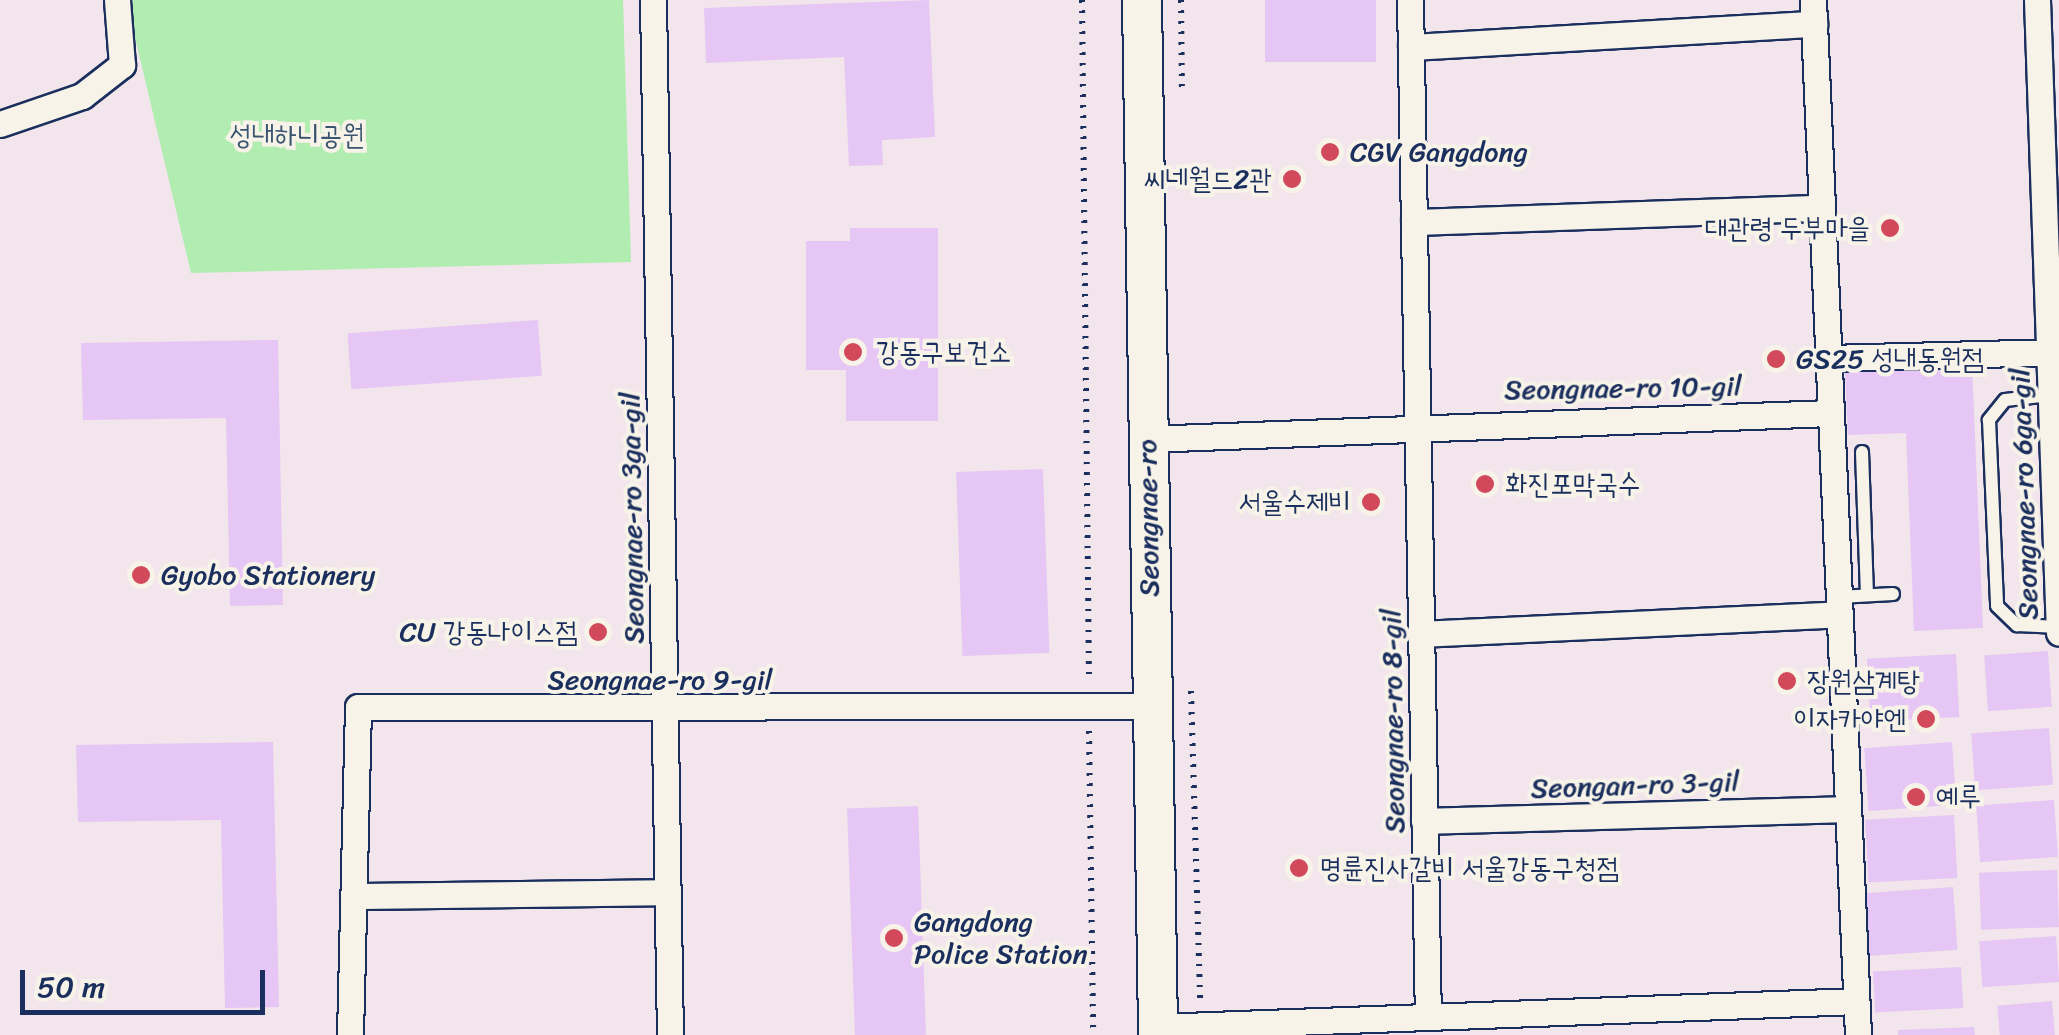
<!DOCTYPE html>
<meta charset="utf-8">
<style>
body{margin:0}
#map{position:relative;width:2059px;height:1035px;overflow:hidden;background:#f2e6ec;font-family:Sriracha,"Poor Story",sans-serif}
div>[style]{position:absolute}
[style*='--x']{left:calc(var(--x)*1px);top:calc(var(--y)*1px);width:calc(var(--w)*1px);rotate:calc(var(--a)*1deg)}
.green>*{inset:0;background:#b1ecb1}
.building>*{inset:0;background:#e6c6f4;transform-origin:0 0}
.path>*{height:6px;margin-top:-3px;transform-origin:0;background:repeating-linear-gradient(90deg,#1b2f5e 0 2.5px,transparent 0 10.5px)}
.roads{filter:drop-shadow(2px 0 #1b2f5e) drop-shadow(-2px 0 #1b2f5e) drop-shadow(0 2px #1b2f5e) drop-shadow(0 -2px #1b2f5e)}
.lane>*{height:12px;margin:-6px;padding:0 6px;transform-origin:6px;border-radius:6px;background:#f7f3e8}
.street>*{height:25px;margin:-12.5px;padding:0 12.5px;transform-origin:12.5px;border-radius:12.5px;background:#f7f3e8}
.secondary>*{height:38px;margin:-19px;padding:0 19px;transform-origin:19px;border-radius:19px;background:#f7f3e8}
.dots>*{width:28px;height:28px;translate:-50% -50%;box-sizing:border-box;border:5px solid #f7f3e8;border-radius:50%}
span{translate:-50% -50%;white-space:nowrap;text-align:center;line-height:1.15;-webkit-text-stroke:8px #f7f3e8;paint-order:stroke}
.park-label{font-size:28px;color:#39556f}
.poi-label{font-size:28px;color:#1b2f5e}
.left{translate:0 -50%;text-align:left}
.right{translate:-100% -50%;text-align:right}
.street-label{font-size:28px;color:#1b2f5e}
.scale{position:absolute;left:20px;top:970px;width:245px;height:45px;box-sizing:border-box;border:5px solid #1b2f5e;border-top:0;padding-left:12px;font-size:30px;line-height:35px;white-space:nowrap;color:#1b2f5e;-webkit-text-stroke:8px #f7f3e8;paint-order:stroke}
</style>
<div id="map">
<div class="green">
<div style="clip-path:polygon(126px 0,623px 0,631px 262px,191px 273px)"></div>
</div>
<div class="building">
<div style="clip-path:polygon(929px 0,935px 137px,882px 140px,883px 165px,849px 166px,844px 57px,706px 63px,704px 8px)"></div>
<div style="left:1265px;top:0;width:111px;height:62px"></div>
<div style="clip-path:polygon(850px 228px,938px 228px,938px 421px,846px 421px,846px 370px,806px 370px,806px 241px,850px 241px)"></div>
<div style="left:538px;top:320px;width:56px;height:191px;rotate:86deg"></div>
<div style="clip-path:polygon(278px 340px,283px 605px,230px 606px,226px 418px,83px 420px,81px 343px)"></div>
<div style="clip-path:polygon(1972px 364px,1983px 628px,1914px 631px,1906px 433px,1848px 435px,1845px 370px)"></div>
<div style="left:1043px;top:469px;width:184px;height:87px;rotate:88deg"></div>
<div style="left:2048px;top:651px;width:56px;height:64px;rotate:86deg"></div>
<div style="left:1956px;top:654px;width:63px;height:89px;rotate:87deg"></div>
<div style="left:2049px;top:728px;width:57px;height:78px;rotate:86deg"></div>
<div style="clip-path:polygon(273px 742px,279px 1007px,225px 1008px,221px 820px,78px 822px,76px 745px)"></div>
<div style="left:1952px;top:742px;width:63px;height:88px;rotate:86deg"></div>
<div style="left:2054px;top:800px;width:57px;height:78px;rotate:86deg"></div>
<div style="left:918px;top:806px;width:229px;height:71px;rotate:88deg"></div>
<div style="left:1954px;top:815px;width:63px;height:89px;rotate:87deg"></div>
<div style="left:2057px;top:870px;width:57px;height:78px;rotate:88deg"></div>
<div style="left:1953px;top:887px;width:63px;height:89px;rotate:86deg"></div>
<div style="left:2056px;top:936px;width:46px;height:77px;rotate:86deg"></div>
<div style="left:1961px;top:967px;width:41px;height:88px;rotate:87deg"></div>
<div style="left:2052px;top:1001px;width:34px;height:55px;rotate:85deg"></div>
<div style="clip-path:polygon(1974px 1027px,1975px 1035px,1898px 1035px,1898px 1030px)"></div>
</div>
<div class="path">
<div style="--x:1082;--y:0;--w:679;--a:89.41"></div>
<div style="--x:1181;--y:0;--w:94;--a:89.4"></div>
<div style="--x:1191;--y:691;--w:308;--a:88.3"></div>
<div style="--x:1089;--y:731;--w:304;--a:89.2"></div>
</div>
<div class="roads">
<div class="lane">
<div style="--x:2050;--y:395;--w:45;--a:173.7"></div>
<div style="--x:2005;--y:400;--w:26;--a:129"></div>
<div style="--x:1989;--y:420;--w:186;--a:87.5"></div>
<div style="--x:1997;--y:606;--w:28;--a:44"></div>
<div style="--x:2017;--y:625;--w:42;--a:2.7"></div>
<div style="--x:1862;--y:452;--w:143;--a:88"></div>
<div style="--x:1839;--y:597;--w:54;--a:-3.2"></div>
</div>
<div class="street">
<div style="--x:653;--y:0;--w:1035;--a:89.06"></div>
<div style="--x:1410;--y:0;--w:1017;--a:88.99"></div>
<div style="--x:1813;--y:0;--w:1036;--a:87.51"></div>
<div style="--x:2037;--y:0;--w:633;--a:88.01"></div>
<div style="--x:1411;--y:47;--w:404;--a:-3.3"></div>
<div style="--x:0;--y:124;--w:87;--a:-18.9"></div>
<div style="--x:82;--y:96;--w:51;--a:-37.8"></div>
<div style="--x:122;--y:65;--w:65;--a:-94.4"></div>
<div style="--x:1414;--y:222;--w:408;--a:-2"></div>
<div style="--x:1828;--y:358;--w:231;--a:-1.5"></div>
<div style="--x:1147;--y:439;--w:683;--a:-2.18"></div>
<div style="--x:1421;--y:634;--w:418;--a:-2.7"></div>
<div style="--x:1424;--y:821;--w:423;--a:-1.6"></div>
<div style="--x:353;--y:896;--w:315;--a:-0.7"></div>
<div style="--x:1158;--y:1027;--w:698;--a:-2.13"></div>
<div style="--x:350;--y:1035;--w:328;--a:-88.6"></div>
<div style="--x:358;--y:707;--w:794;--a:-0.07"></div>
</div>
<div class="secondary">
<div style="--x:1142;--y:0;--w:1035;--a:89.11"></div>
</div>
</div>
<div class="dots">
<div style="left:1330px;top:152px;background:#d1495b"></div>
<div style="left:1292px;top:179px;background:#d1495b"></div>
<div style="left:1890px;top:228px;background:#d1495b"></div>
<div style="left:853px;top:352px;background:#d1495b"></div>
<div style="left:1776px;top:359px;background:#d1495b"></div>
<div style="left:1485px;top:484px;background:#d1495b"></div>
<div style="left:1371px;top:502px;background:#d1495b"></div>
<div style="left:141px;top:575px;background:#d1495b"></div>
<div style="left:598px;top:632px;background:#d1495b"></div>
<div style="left:1787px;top:681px;background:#d1495b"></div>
<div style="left:1926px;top:719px;background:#d1495b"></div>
<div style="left:1916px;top:797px;background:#d1495b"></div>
<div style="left:1299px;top:868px;background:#d1495b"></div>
<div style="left:894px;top:938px;background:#d1495b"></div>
</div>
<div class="park-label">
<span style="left:297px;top:135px">성내하니공원</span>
</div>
<div class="poi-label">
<span class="left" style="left:1350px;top:152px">CGV Gangdong</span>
<span class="right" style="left:1272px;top:179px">씨네월드2관</span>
<span class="right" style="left:1870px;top:228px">대관령 두부마을</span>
<span class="left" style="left:876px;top:352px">강동구보건소</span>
<span class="left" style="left:1796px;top:359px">GS25 성내동원점</span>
<span class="left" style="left:1505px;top:484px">화진포막국수</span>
<span class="right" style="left:1351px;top:502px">서울수제비</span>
<span class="left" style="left:161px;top:575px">Gyobo Stationery</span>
<span class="right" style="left:578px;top:632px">CU 강동나이스점</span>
<span class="left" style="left:1807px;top:681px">장원삼계탕</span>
<span class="right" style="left:1906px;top:719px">이자카야엔</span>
<span class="left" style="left:1936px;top:797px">예루</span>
<span class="left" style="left:1319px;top:868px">명륜진사갈비 서울강동구청점</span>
<span class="left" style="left:914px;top:938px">Gangdong<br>Police Station</span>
</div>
<div class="street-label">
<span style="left:1623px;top:388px;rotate:-1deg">Seongnae-ro 10-gil</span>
<span style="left:2024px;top:494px;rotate:-92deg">Seongnae-ro 6ga-gil</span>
<span style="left:632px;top:518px;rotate:-91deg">Seongnae-ro 3ga-gil</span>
<span style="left:1148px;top:518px;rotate:-91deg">Seongnae-ro</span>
<span style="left:660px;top:680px">Seongnae-ro 9-gil</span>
<span style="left:1393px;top:721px;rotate:-91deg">Seongnae-ro 8-gil</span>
<span style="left:1635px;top:785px;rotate:-2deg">Seongan-ro 3-gil</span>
</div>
<div class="scale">50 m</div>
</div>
